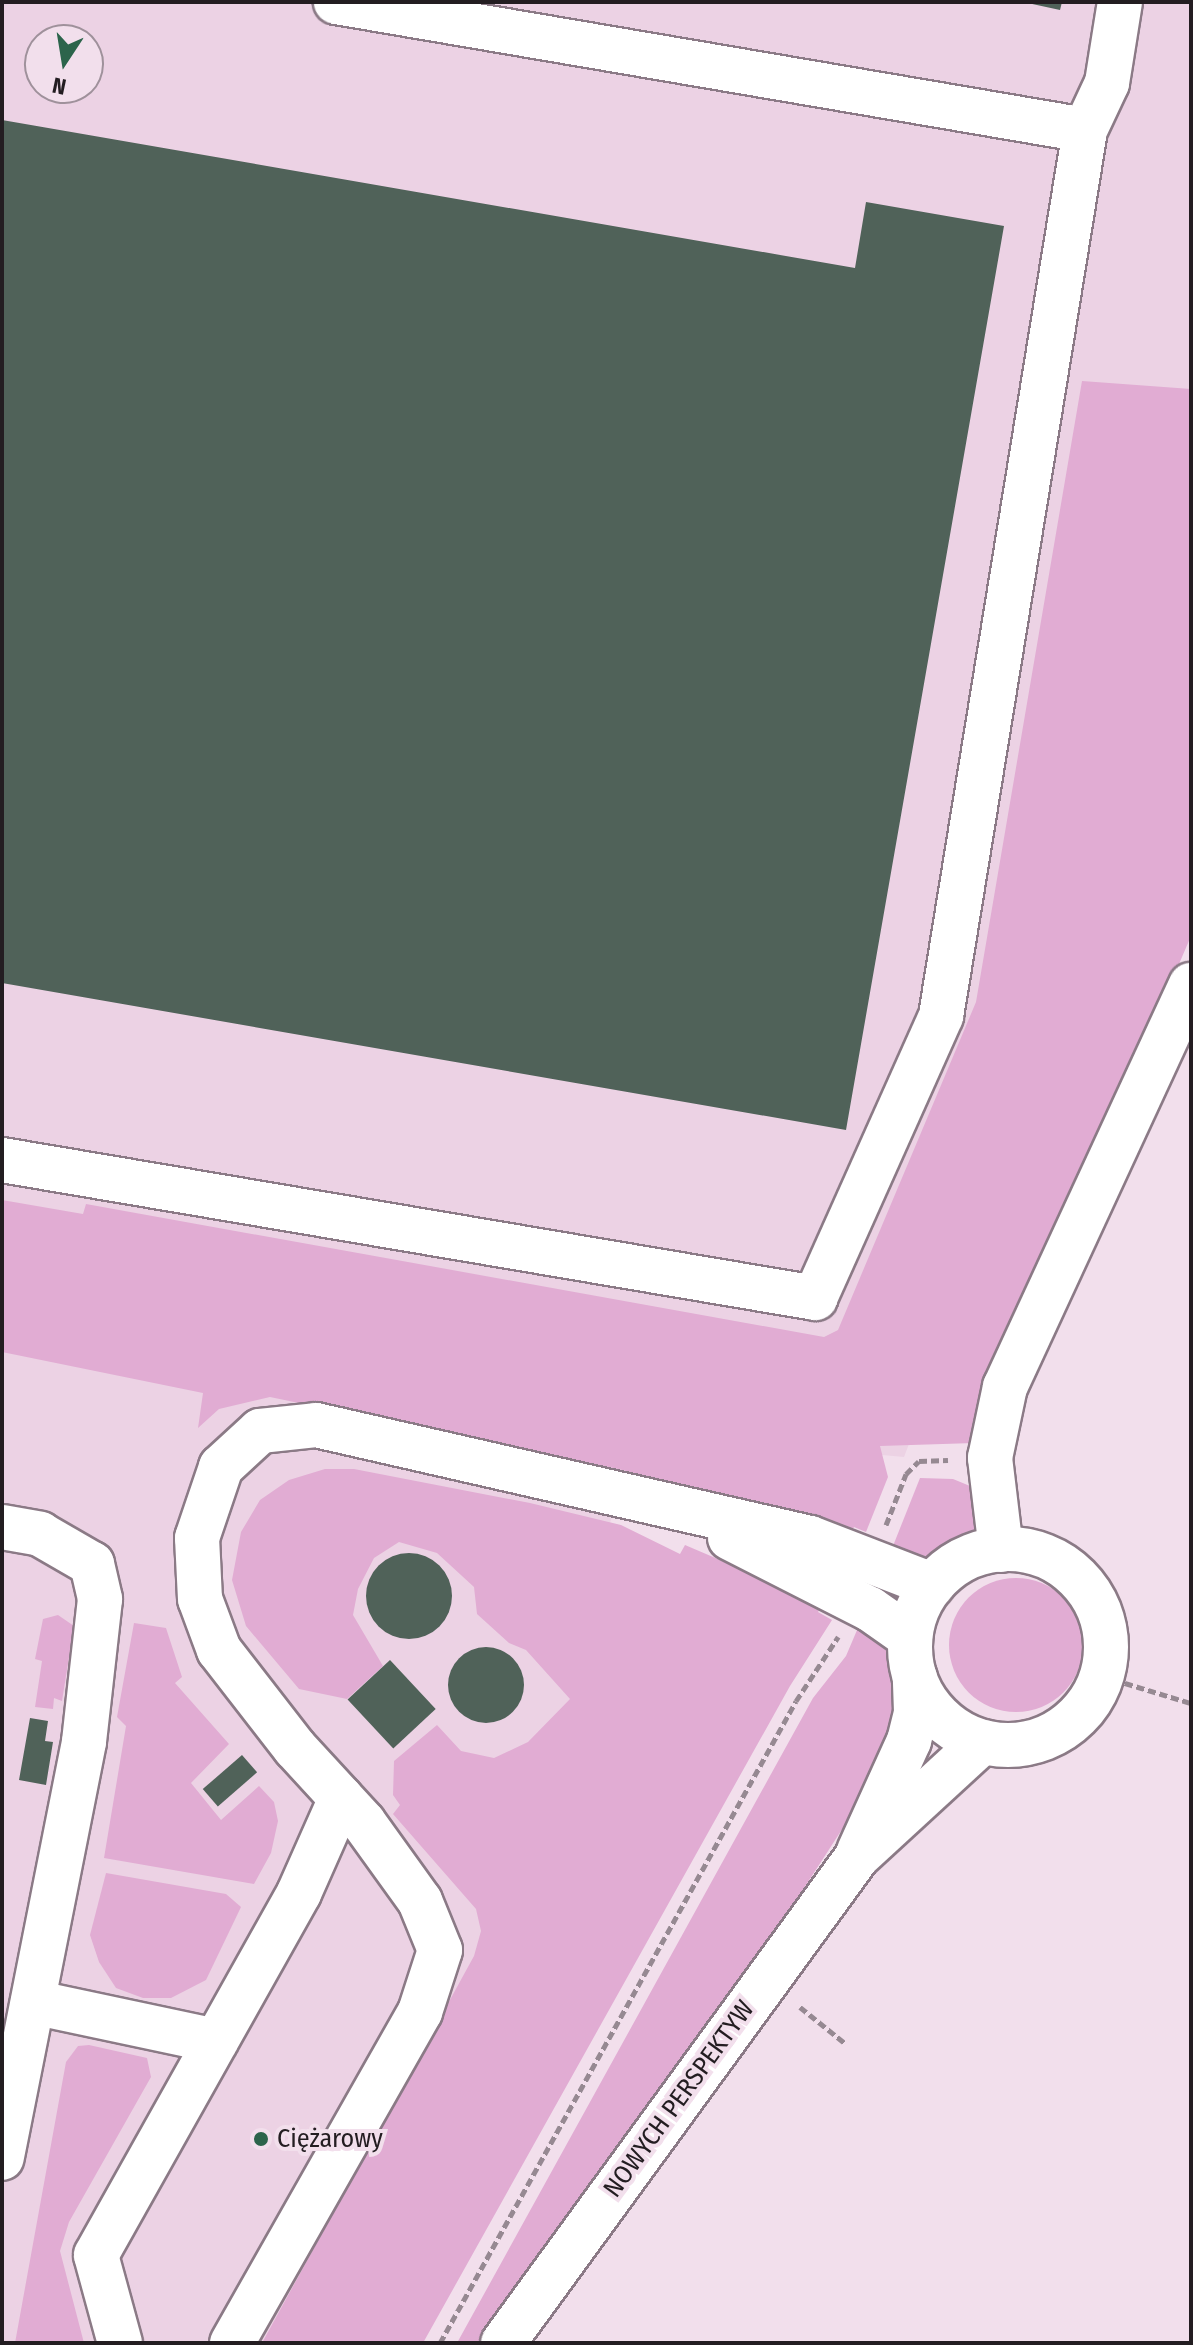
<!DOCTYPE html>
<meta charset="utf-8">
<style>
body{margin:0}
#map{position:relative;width:1193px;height:2345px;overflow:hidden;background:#f2dfec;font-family:"Fira Sans Condensed",sans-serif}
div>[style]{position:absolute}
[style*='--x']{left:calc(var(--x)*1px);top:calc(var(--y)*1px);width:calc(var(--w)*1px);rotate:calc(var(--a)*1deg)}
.built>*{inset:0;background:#ecd2e4}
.green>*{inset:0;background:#e1acd3}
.round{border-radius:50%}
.building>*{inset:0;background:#506259;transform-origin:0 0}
.path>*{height:5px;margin-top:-2.5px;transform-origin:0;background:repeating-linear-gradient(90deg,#968992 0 8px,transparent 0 12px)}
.roads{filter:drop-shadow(2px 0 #8b7a86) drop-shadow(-2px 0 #8b7a86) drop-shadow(0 2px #8b7a86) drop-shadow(0 -2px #8b7a86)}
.minor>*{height:44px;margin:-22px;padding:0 22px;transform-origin:22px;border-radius:22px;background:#fff}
.minor>.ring{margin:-22px;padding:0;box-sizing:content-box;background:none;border:44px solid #fff;border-radius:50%}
.dots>*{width:22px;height:22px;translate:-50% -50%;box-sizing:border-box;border:4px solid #f2dfec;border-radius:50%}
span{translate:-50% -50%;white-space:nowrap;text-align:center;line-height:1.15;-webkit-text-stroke:8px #f2dfec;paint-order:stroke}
.street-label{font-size:26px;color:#231d21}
.poi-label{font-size:26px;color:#231d21}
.left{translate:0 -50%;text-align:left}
.frame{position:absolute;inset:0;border:4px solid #231d21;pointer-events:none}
.north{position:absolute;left:24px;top:24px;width:80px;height:80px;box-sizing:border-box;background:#f2dfec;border:2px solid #9f919b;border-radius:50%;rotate:192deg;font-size:22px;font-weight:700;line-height:32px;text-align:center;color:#231d21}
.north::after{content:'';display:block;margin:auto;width:28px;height:36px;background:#2c644b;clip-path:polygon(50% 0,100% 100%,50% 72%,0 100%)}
</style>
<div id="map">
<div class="built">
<div style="clip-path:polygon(evenodd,2px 2px,1191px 2px,1191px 709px,904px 1457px,630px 1432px,597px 1583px,670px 1618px,273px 2343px,2px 2343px,2px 2px,40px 40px,88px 40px,88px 88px,40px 88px,40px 40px)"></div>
</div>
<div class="green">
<div style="clip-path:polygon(1082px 381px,1191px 389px,1191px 936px,974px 1443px,880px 1446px,888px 1477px,866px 1532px,854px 1527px,848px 1537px,750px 1503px,618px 1469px,270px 1397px,219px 1409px,198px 1428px,203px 1393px,2px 1352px,2px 1200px,83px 1214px,86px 1204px,824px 1337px,838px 1330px,976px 1002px)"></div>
<div style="clip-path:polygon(325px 1469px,354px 1469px,530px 1503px,621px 1525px,680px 1554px,685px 1545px,823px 1604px,818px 1612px,832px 1620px,790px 1686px,423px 2343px,262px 2343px,474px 1956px,481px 1931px,476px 1909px,393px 1814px,400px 1805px,393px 1795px,394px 1761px,437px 1725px,461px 1751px,494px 1758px,528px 1742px,570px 1699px,526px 1650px,509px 1643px,477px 1614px,474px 1587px,437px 1553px,399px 1542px,374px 1558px,358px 1589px,353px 1615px,383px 1666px,347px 1699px,299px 1689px,246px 1626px,232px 1580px,241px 1532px,260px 1500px,289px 1480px)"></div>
<div style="clip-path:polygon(920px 1478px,953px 1479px,970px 1486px,980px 1503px,978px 1528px,942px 1556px,889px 1556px)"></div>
<div class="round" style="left:949px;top:1578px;width:134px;height:134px"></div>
<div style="clip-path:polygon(58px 1615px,74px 1626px,62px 1701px,54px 1698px,53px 1709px,35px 1707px,42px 1661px,35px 1659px,43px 1619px)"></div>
<div style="clip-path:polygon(863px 1616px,887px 1635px,902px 1661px,908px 1697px,883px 1766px,775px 1933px,480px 2343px,457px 2343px,813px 1698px,846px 1656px)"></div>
<div style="clip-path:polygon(134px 1623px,166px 1628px,182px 1677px,175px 1683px,229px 1744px,191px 1783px,221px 1820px,259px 1786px,274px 1802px,278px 1821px,271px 1853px,254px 1884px,104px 1858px,126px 1726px,117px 1717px)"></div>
<div style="clip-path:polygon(106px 1873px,226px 1894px,241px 1907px,206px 1980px,171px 1998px,143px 1998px,116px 1988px,99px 1962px,90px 1935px)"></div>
<div style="clip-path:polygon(89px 2045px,147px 2058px,151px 2077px,69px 2222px,60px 2251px,84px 2343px,15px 2343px,66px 2062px,78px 2046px)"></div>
</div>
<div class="building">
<div style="clip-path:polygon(1023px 2px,1062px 2px,1060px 10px)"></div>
<div style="clip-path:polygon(2px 120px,855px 268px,866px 202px,1004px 226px,846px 1130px,2px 983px)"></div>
<div class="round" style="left:366px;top:1553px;width:86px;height:86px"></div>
<div class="round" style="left:448px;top:1647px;width:76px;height:76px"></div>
<div style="left:390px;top:1660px;width:67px;height:58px;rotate:47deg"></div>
<div style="clip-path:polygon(30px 1718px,48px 1721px,45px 1741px,53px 1742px,46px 1785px,19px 1780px)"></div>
<div style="left:242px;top:1755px;width:23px;height:52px;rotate:49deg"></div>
</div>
<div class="path">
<div style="--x:886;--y:1525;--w:55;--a:-68.6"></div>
<div style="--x:906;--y:1474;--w:18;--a:-45"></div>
<div style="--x:919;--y:1461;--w:29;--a:-2"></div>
<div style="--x:1102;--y:1676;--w:93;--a:16.9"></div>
<div style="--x:800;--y:2007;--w:59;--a:38.8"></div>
<div style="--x:440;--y:2343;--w:734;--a:-60.99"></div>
<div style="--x:796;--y:1701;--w:77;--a:-56.7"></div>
</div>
<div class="roads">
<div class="minor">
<div style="--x:1085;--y:130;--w:52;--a:-64.9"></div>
<div style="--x:1107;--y:83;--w:82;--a:-80.9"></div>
<div style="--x:2;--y:1160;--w:825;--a:9.63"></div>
<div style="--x:815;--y:1298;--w:309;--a:-65.9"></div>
<div style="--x:941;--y:1016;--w:898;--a:-80.77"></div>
<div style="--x:1085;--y:130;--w:760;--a:-170.3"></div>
<div style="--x:2;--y:1527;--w:39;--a:10"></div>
<div style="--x:40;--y:1534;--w:60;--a:30"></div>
<div style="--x:92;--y:1564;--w:36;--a:77"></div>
<div style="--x:100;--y:1599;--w:144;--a:96.4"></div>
<div style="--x:84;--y:1742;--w:424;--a:101.2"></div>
<div style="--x:730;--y:1538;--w:157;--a:26.9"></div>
<div style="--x:870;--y:1609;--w:49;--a:35"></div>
<div class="ring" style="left:910px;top:1549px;width:152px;height:152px"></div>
<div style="--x:1001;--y:1550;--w:93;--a:-96.8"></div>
<div style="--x:990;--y:1458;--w:73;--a:-78.1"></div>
<div style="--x:1005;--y:1387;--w:443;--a:-65.2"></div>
<div style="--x:859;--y:1851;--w:121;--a:-65.6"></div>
<div style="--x:909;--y:1741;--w:30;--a:-76"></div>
<div style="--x:916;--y:1712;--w:35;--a:-92"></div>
<div style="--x:33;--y:2002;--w:187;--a:12"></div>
<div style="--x:120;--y:2343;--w:91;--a:-105.3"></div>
<div style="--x:96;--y:2255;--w:415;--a:-60.7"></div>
<div style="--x:299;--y:1893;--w:104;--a:-66.1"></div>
<div style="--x:232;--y:2343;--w:381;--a:-60.4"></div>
<div style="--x:420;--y:2012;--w:65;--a:-72.1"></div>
<div style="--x:440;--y:1950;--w:53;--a:-112.2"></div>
<div style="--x:420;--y:1901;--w:96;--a:-125.7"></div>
<div style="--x:364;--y:1823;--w:102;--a:-132.6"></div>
<div style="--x:295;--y:1748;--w:124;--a:-127.8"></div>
<div style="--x:219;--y:1650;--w:54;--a:-110.4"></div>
<div style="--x:200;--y:1599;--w:61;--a:-92.8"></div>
<div style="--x:197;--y:1538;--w:75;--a:-71.3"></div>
<div style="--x:221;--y:1467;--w:53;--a:-42.7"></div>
<div style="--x:260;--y:1431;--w:56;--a:-6.1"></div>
<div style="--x:316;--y:1425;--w:507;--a:12.88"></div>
<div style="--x:810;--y:1538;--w:131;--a:21.1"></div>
<div style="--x:503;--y:2343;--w:601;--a:-53.93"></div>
<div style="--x:857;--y:1857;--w:170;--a:-42.6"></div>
</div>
</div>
<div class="dots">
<div style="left:261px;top:2139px;background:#2c644b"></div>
</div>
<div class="street-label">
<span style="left:679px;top:2099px;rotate:-54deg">NOWYCH PERSPEKTYW</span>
</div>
<div class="poi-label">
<span class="left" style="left:277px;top:2139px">Ciężarowy</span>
</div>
<div class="frame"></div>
<div class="north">N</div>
</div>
